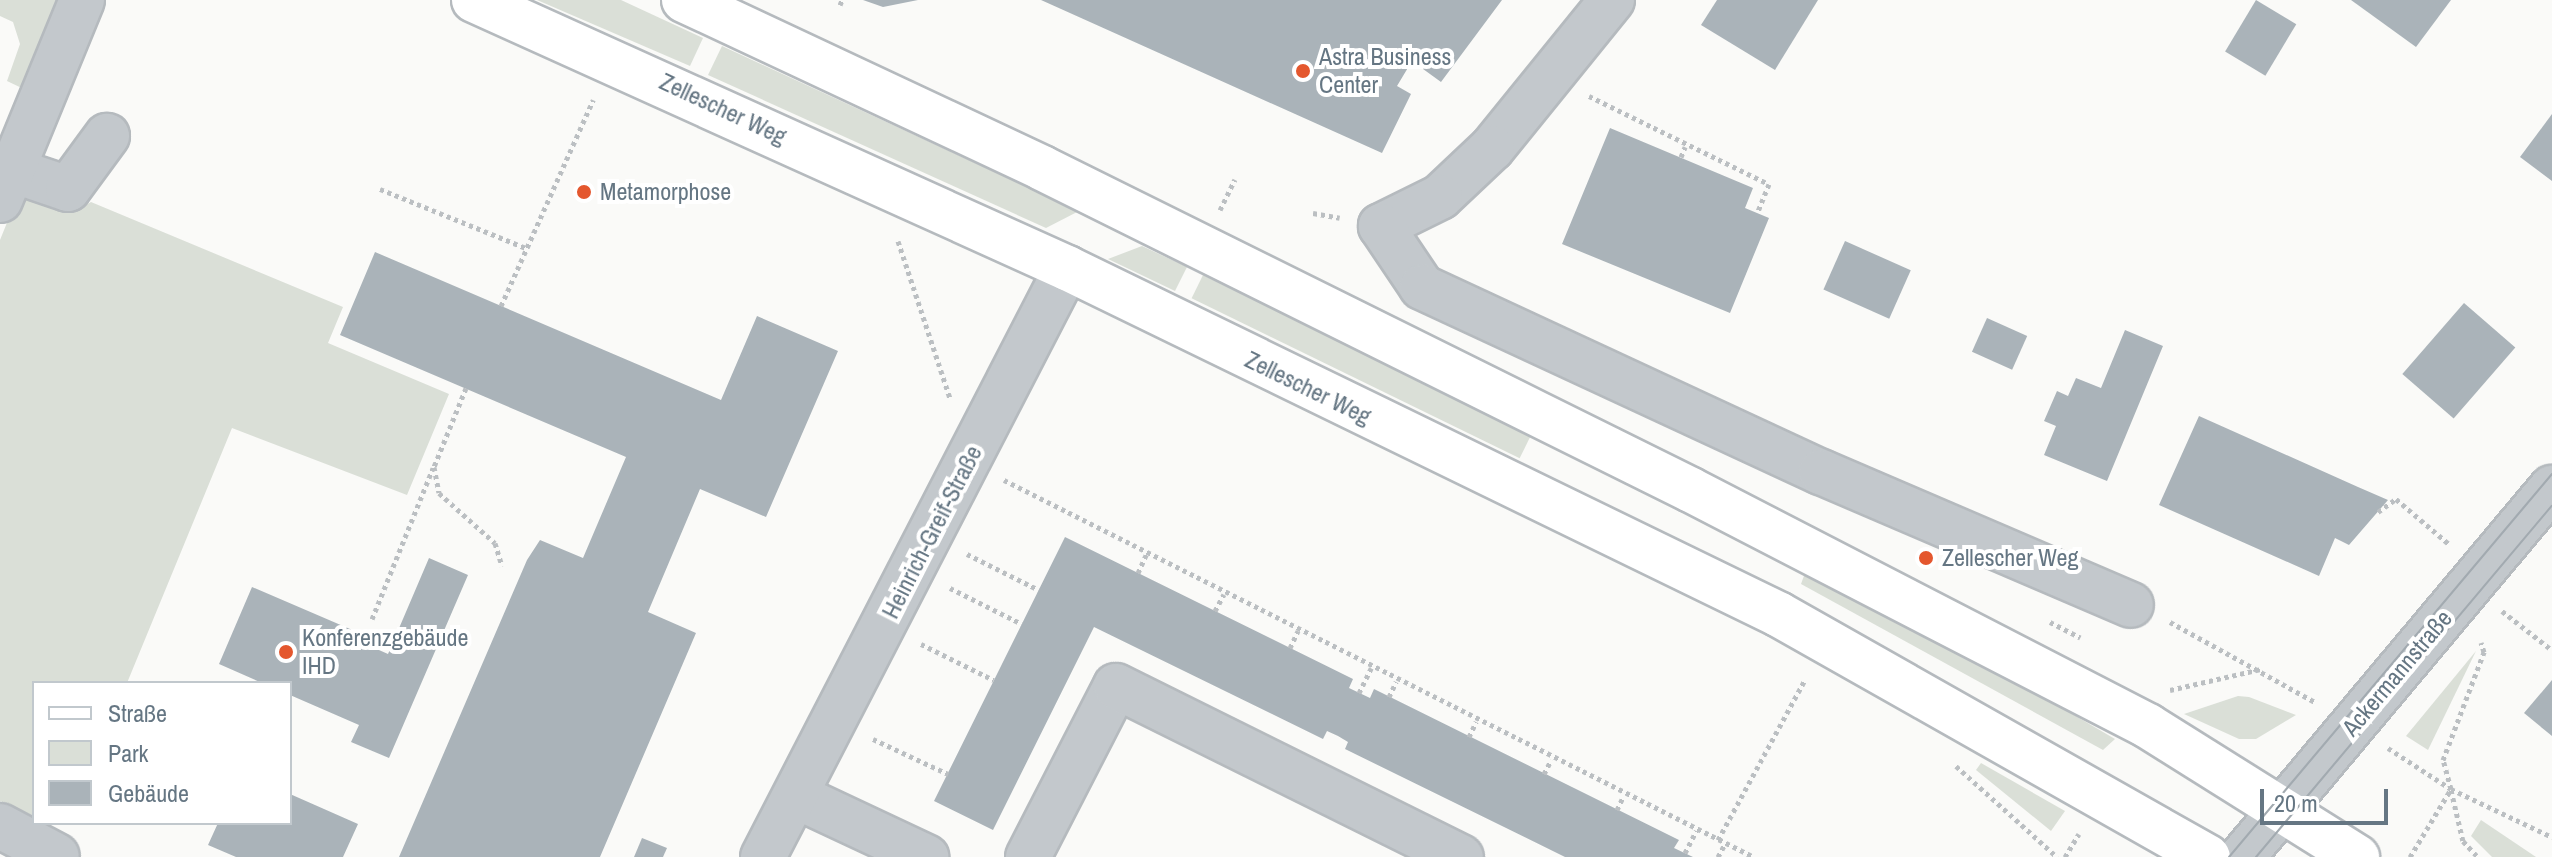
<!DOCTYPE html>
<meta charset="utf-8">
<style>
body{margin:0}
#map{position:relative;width:2552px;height:857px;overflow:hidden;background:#fafaf8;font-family:"Archivo Narrow",sans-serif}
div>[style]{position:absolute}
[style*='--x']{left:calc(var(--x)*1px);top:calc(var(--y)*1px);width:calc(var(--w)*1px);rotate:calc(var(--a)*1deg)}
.green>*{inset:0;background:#dadfd7;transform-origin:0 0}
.building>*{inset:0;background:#aab3b9;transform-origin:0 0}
.path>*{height:5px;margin-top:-2.5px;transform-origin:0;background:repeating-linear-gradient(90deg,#bbbfc2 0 4px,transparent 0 8px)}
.roads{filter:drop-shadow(2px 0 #b5babe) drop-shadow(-2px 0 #b5babe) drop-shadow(0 2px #b5babe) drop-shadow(0 -2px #b5babe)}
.minor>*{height:44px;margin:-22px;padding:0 22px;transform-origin:22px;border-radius:22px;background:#c3c8cc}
.major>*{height:44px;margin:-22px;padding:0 22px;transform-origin:22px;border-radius:22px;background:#fff}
.tram>*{height:2px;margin:-1px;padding:0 1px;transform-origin:1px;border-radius:1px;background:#a2aab0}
.dots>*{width:22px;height:22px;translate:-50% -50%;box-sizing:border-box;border:4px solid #fff;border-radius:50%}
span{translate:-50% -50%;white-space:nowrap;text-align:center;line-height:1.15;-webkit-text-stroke:8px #fff;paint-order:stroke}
.poi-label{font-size:24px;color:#657683}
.left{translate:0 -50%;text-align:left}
.street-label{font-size:24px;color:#657683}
.legend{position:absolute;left:32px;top:681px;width:260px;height:144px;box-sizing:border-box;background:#fff;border:2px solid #c1c8cd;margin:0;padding:10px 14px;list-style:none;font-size:24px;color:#657683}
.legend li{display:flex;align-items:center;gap:16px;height:40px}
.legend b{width:40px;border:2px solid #c1c8cd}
.scale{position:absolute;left:2260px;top:789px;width:128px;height:36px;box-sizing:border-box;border:4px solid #657683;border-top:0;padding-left:10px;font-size:24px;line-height:28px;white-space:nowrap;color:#657683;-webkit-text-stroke:6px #fff;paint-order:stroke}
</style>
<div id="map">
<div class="green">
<div style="clip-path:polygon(0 0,68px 0,28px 91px,7px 81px,20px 44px,13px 22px,0 16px)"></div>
<div style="clip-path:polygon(537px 0,621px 0,703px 38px,690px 66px)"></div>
<div style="clip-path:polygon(722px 46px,1079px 211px,1046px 228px,708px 75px)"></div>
<div style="clip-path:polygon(21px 188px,80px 208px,91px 202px,343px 307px,328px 343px,449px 394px,407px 495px,232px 428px,127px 683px,34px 683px,34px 816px,0 801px,0 240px)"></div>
<div style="clip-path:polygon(1142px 246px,1187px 267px,1175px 291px,1108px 259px)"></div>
<div style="left:1203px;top:275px;width:365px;height:26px;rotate:26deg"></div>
<div style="clip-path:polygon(1805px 573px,2009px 677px,2115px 739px,2103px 750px,1801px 584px)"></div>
<div style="clip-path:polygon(2476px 651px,2428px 750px,2406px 736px)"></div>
<div style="clip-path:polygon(2238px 696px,2249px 697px,2296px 715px,2256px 739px,2239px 739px,2184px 714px)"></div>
<div style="clip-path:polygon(1981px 763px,2065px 811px,2051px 831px,1976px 770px)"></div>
<div style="clip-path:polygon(2481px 820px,2536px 857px,2492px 857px,2471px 836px)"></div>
</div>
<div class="building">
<div style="clip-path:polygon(863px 0,918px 0,883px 7px)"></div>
<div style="clip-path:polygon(1041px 0,1502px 0,1441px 82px,1412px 61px,1397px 86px,1411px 94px,1382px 153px)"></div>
<div style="clip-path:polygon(1717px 0,1818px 0,1775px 70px,1701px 25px)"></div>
<div style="left:2256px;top:0;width:47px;height:60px;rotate:31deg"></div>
<div style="clip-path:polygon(2351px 0,2451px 0,2416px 47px)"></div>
<div style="clip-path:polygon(2552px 114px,2552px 181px,2520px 157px)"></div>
<div style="clip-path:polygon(1610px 128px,1753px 188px,1745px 208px,1769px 218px,1730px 313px,1562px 244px)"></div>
<div style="left:1845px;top:241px;width:72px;height:53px;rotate:24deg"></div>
<div style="clip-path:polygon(375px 252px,721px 400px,757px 316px,838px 351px,766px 517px,700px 489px,648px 612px,696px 633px,600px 857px,399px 857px,527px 560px,540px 540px,583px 558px,626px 457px,340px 335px)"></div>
<div style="left:2464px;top:303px;width:68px;height:94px;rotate:41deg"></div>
<div style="left:1987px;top:318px;width:44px;height:37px;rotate:24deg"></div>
<div style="clip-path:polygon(2125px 330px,2163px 346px,2107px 481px,2044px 455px,2056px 426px,2044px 421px,2057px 391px,2068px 396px,2076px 378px,2101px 388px)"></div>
<div style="clip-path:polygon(2199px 416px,2358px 487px,2388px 500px,2349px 545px,2335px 538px,2319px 576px,2159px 505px)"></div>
<div style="clip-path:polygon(1065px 537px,1353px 679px,1349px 688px,1370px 698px,1374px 689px,1679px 840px,1674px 848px,1693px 857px,1565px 857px,1345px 749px,1348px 742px,1338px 736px,1327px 731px,1323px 739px,1094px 627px,993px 830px,934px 801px)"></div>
<div style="clip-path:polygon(429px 558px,468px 575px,389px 758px,351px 742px,359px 725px,290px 695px,290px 683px,262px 683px,219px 664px,252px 587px,357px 632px,354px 639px,388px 654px)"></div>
<div style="clip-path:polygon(2552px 680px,2552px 736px,2524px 713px)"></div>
<div style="clip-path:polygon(290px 794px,358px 824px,343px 857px,236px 857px,208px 845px,218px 823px,290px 823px)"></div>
<div style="clip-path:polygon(642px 838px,667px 848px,663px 857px,634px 857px)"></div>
</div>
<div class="path">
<div style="--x:840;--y:5;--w:5;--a:-68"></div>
<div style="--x:1589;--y:96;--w:200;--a:26.1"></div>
<div style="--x:1769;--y:184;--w:31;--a:112"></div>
<div style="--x:1681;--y:157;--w:11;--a:-68"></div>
<div style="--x:380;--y:189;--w:157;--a:22"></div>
<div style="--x:1220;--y:210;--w:34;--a:-64"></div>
<div style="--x:1313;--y:213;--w:27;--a:10"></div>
<div style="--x:898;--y:241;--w:165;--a:71.7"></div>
<div style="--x:501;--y:306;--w:226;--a:-65.9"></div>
<div style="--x:466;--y:388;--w:85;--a:112.1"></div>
<div style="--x:434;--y:467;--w:26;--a:79"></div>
<div style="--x:439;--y:493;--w:75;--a:41.8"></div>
<div style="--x:495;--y:543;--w:24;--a:73"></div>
<div style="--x:1004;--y:480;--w:839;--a:26.69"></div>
<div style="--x:2378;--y:512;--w:22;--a:-36"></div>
<div style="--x:2396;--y:499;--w:71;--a:40.4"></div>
<div style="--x:967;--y:554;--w:80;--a:26.6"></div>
<div style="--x:1138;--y:573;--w:22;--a:-66"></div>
<div style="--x:950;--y:588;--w:80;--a:26.6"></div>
<div style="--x:1215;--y:611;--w:19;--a:-62"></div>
<div style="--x:2502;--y:611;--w:63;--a:38"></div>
<div style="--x:372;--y:619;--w:163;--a:-68"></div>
<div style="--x:2050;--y:622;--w:34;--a:27"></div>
<div style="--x:2170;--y:622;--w:166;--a:28.9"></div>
<div style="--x:921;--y:644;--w:81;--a:26.3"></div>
<div style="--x:1290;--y:648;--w:19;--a:-65"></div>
<div style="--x:2170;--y:690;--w:93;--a:-13"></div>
<div style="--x:1359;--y:693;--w:28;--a:-64"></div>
<div style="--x:1389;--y:697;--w:17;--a:-65"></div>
<div style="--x:1469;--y:737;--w:17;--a:-65"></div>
<div style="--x:873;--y:739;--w:83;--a:25"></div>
<div style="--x:2388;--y:748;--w:75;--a:33.1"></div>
<div style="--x:2451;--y:789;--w:112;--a:25.4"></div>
<div style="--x:1956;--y:766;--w:136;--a:42"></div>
<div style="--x:1544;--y:774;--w:16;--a:-63"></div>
<div style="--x:2451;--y:790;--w:52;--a:76.8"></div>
<div style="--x:2463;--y:841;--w:22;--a:47"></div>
<div style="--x:1617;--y:810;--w:14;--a:-65"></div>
<div style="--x:1718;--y:840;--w:182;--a:-61.5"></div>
<div style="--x:1685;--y:853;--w:25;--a:-63"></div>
<div style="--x:1718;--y:857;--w:15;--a:-62"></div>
<div style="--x:2065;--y:857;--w:27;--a:-59"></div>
<div style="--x:2410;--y:857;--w:79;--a:-58.9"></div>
<div style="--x:2451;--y:789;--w:30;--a:-105"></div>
<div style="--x:2443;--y:760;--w:116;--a:-69.2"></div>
<div style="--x:2484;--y:652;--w:10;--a:-107"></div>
</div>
<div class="roads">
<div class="minor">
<div style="--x:1612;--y:0;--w:191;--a:129"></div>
<div style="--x:1492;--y:148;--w:71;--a:136.7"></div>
<div style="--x:1440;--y:197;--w:66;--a:153.8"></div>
<div style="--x:1381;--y:226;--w:73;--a:56.1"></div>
<div style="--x:1422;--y:287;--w:440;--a:24.9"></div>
<div style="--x:1821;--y:472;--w:337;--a:23.2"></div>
<div style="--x:12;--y:170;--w:59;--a:18.7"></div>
<div style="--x:68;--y:189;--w:66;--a:-53.7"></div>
<div style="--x:0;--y:200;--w:216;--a:-67.7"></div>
<div style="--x:796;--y:796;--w:144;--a:25.1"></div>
<div style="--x:0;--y:826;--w:64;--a:27.8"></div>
<div style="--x:763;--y:857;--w:663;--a:-62.7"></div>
<div style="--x:1028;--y:857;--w:192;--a:-62.8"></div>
<div style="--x:1116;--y:686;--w:385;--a:26.4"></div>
<div style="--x:2242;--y:857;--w:482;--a:-50"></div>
</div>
<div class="major">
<div style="--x:474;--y:0;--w:651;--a:24.32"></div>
<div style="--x:1067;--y:268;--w:791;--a:25.95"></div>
<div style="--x:1778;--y:614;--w:494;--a:29.5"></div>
<div style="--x:684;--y:0;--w:395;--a:25.1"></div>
<div style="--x:1042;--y:168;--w:724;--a:26.39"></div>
<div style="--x:1691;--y:490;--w:514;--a:27.31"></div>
<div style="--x:2148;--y:726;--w:247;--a:32.1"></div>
</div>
</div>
<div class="tram">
<div style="--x:2229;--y:857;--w:501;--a:-49.86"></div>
<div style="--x:2256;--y:857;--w:459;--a:-49.9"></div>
</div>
<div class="dots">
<div style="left:1303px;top:71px;background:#e4572e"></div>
<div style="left:584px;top:192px;background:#e4572e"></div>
<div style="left:1926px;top:558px;background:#e4572e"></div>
<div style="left:286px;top:652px;background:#e4572e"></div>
</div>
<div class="poi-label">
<span class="left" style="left:1319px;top:71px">Astra Business<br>Center</span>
<span class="left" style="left:600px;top:192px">Metamorphose</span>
<span class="left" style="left:1942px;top:558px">Zellescher Weg</span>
<span class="left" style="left:302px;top:652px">Konferenzgebäude<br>IHD</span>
</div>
<div class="street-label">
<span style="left:723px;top:109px;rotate:25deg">Zellescher Weg</span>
<span style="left:1308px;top:388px;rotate:26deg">Zellescher Weg</span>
<span style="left:932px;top:532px;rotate:-63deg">Heinrich-Greif-Straße</span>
<span style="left:2397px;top:673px;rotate:-50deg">Ackermannstraße</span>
</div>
<ul class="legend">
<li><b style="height:10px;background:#fff"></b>Straße</li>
<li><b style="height:22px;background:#dadfd7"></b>Park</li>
<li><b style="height:22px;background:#aab3b9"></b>Gebäude</li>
</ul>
<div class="scale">20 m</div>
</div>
